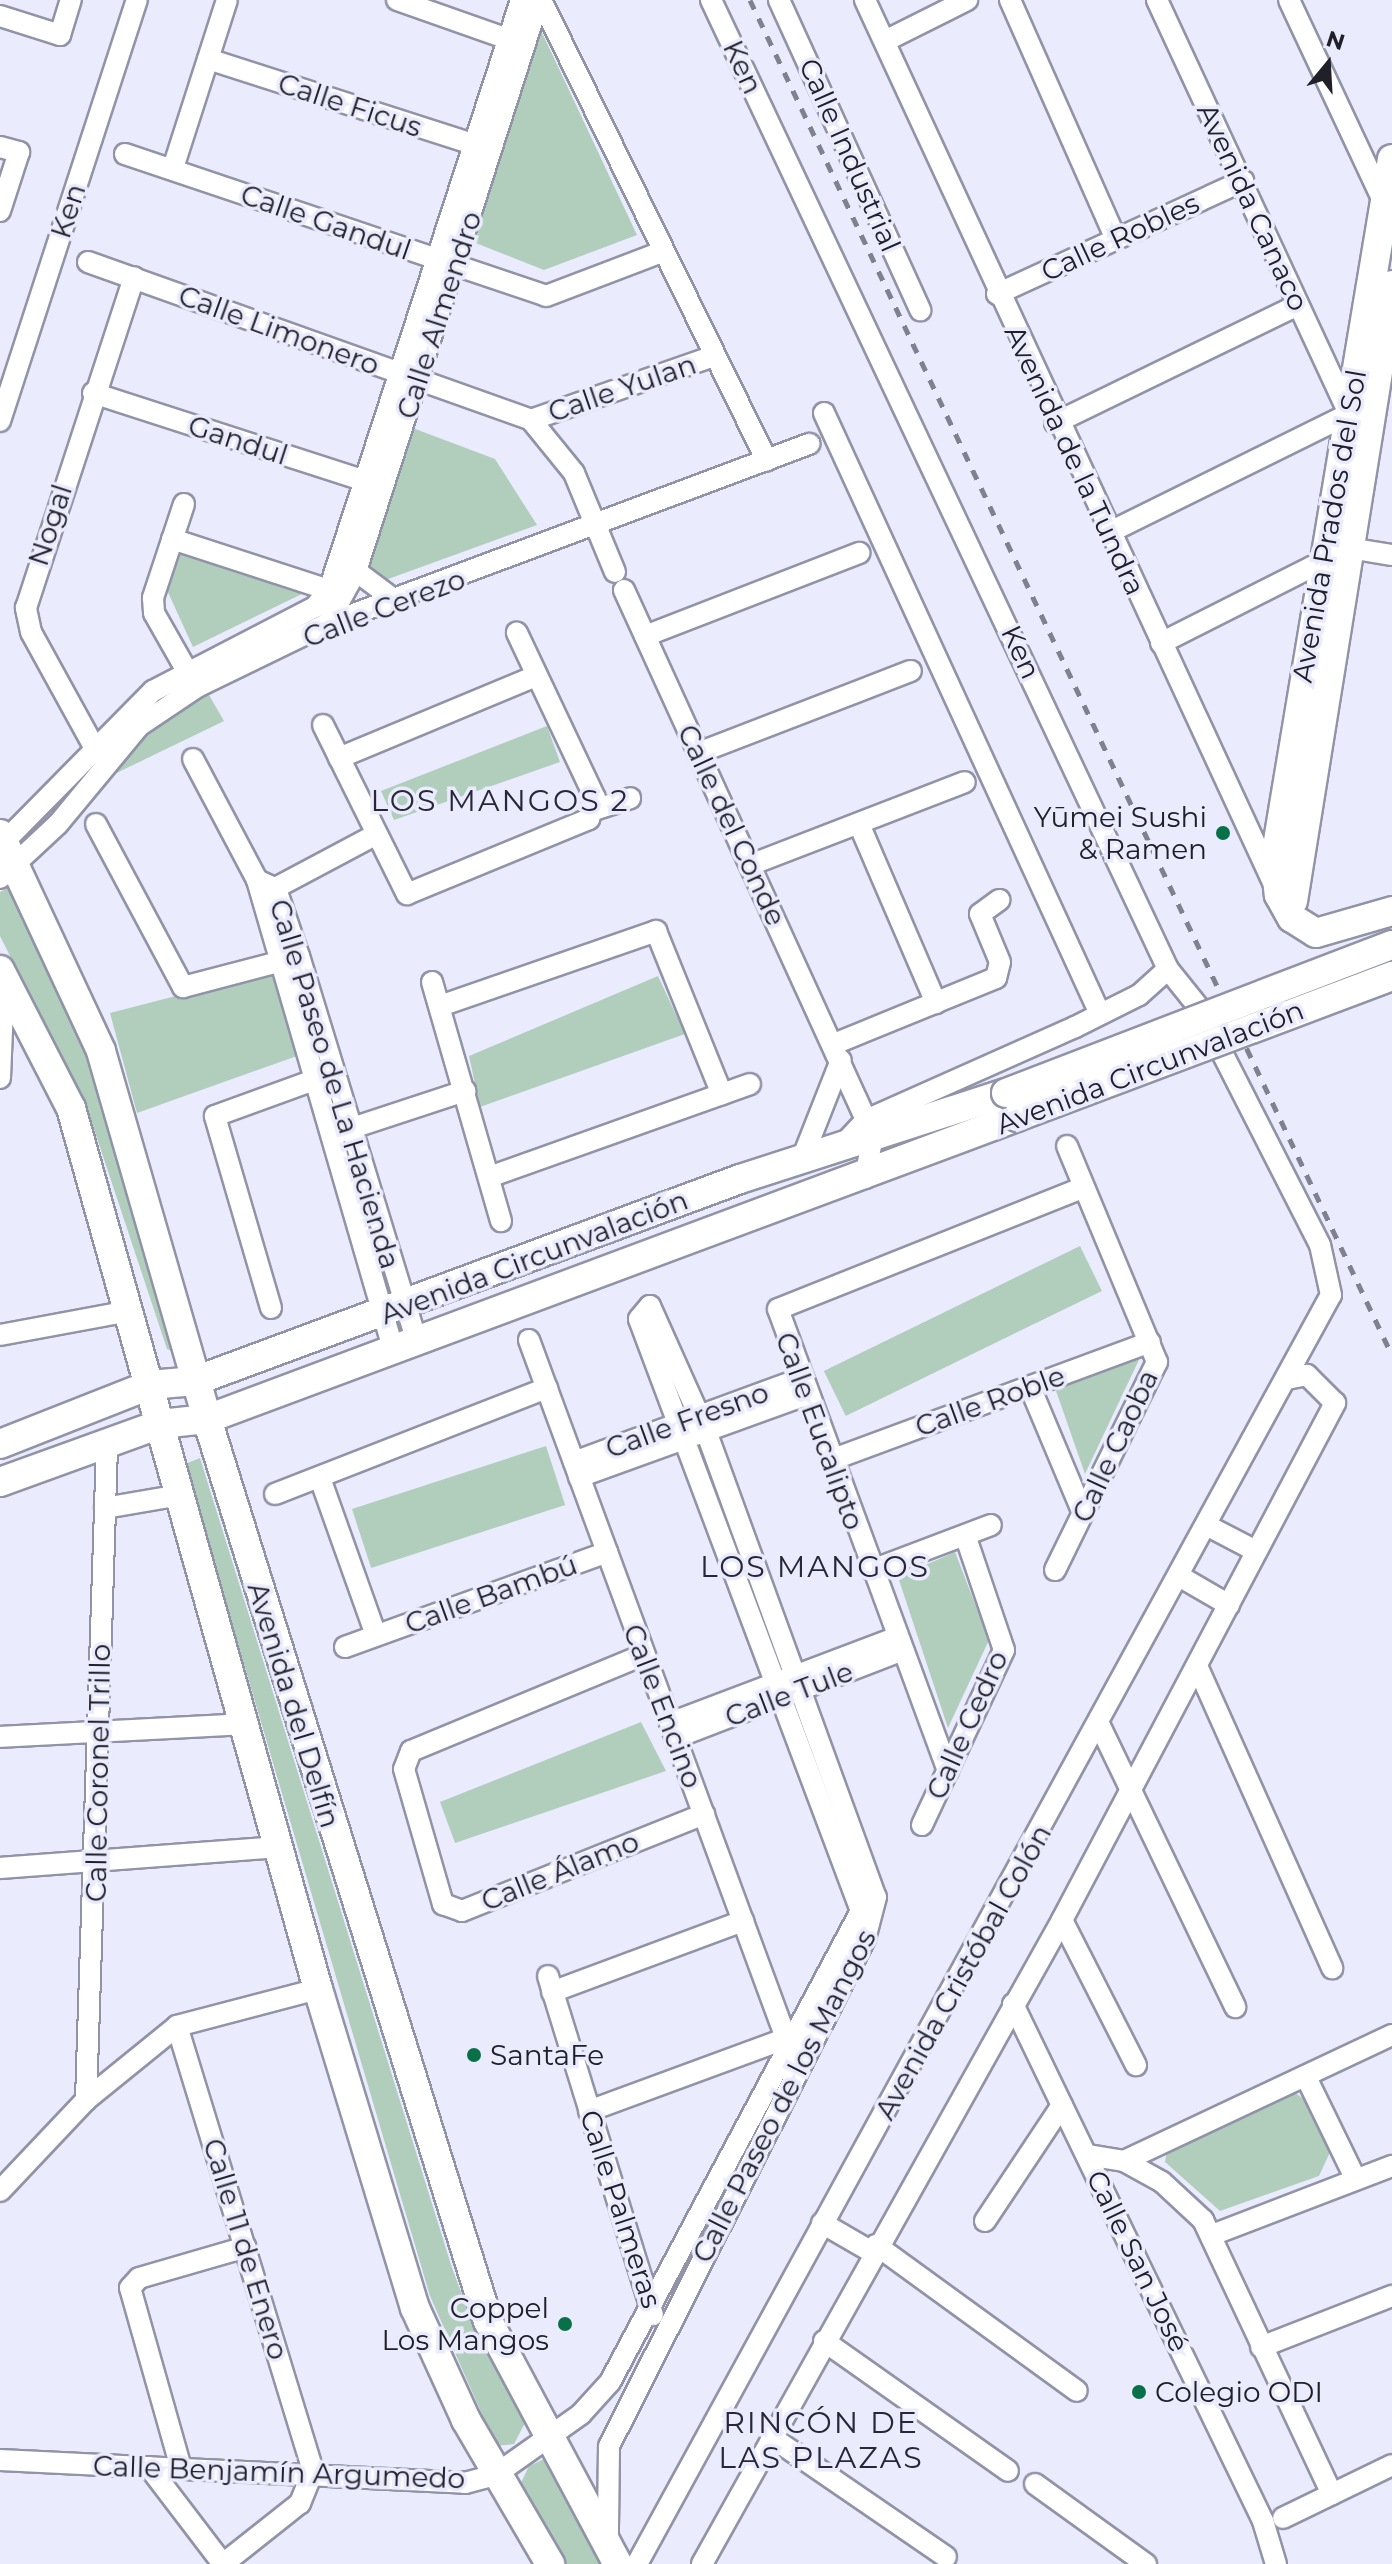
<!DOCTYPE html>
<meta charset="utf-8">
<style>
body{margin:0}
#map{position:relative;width:1392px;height:2564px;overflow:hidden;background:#eaebfd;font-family:Montserrat,sans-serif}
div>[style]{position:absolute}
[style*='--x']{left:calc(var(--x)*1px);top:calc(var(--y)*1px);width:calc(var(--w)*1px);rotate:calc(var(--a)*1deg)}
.green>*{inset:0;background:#b1cebd;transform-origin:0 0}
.roads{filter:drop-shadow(2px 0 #9193a7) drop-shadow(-2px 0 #9193a7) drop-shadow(0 2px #9193a7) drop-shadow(0 -2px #9193a7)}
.street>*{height:20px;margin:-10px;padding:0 10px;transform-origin:10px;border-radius:10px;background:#fff}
.secondary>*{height:28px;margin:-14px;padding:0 14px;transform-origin:14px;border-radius:14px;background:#fff}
.rail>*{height:5px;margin-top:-2.5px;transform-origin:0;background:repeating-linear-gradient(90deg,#80818e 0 10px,transparent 0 20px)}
.bridges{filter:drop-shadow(2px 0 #9193a7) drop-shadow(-2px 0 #9193a7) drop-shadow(0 2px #9193a7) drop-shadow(0 -2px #9193a7)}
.secondary-bridge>*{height:28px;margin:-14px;padding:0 14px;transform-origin:14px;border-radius:14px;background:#fff}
.dots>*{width:22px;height:22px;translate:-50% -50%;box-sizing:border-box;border:4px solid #eaebfd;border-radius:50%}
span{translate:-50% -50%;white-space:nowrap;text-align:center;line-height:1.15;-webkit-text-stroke:7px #eaebfd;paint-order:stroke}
.street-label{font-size:28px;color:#202028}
.poi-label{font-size:28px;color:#202028}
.right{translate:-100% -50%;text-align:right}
.left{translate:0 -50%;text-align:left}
.neighbourhood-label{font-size:30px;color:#272738;letter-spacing:2px}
.north{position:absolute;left:1288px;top:24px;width:80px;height:80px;-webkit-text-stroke:6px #eaebfd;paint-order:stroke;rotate:18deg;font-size:22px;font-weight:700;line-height:32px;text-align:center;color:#202028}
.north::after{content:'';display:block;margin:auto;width:28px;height:36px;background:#202028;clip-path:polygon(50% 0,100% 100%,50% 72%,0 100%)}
</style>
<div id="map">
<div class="green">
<div style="clip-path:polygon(537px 22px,637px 235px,544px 270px,468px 240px)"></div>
<div style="clip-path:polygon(410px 427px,495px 459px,537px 525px,380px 582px,366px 557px)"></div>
<div style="clip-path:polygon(180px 549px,308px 591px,193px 647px,166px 588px)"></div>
<div style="clip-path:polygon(205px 688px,224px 721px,100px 781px,161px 710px)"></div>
<div style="clip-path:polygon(547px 726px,560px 762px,394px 820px,381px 791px)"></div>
<div style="clip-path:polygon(16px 883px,91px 1052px,180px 1354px,167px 1349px,89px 1114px,0 936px,0 892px)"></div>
<div style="clip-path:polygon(272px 971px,297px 1056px,137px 1113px,110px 1013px)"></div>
<div style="clip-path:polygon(658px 976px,685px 1034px,480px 1107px,469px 1056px)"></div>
<div style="left:1080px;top:1246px;width:50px;height:285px;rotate:64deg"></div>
<div style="clip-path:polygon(1145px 1347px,1085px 1474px,1054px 1385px)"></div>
<div style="left:546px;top:1446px;width:62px;height:204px;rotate:72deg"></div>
<div style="clip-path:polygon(200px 1458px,452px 2268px,480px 2342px,527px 2419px,514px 2444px,496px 2446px,430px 2296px,185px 1464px)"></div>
<div style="clip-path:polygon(955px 1552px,989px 1640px,948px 1728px,898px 1577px)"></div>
<div style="clip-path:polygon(641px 1722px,666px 1771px,455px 1843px,440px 1802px)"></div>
<div style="clip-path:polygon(1286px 2086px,1309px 2103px,1332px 2148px,1319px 2176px,1220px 2211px,1165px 2162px,1167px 2149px)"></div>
<div style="clip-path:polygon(544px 2459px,552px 2462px,608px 2564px,567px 2564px,519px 2487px,529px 2466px)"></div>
</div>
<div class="roads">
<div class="street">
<div style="--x:397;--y:0;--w:129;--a:19.4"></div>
<div style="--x:541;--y:0;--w:513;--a:63.88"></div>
<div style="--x:711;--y:0;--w:1071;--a:64.75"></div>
<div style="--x:1168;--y:969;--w:39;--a:138"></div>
<div style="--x:1139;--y:995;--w:72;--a:153.4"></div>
<div style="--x:1075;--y:1027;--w:229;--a:156"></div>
<div style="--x:866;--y:1120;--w:34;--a:133"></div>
<div style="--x:779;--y:0;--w:341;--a:65.5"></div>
<div style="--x:865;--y:0;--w:972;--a:65.18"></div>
<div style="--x:1010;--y:0;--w:261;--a:66.1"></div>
<div style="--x:1157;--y:0;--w:456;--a:65.1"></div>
<div style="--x:1289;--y:0;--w:224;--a:64.9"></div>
<div style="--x:0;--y:16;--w:63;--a:17.6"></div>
<div style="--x:60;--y:35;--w:37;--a:-73"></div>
<div style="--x:885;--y:41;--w:92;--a:-26.6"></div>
<div style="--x:208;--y:59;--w:292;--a:17.8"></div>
<div style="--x:0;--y:147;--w:20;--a:15"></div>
<div style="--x:19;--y:152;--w:62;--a:107.9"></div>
<div style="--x:125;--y:154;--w:444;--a:18.6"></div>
<div style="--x:546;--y:296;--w:124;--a:-20.8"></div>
<div style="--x:173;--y:168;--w:176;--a:-72.2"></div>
<div style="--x:88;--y:262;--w:470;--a:19.6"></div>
<div style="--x:531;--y:420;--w:68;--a:50.9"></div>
<div style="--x:574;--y:473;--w:107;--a:67.5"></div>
<div style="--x:997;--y:294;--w:271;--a:-24.7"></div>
<div style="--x:93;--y:393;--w:296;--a:17.9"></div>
<div style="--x:824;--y:413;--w:661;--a:65.33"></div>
<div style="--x:531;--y:420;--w:194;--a:-19.3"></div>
<div style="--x:0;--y:421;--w:443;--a:-72"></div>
<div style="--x:1055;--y:423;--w:270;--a:-25.9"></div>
<div style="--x:184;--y:504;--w:99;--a:108.3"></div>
<div style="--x:153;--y:598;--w:15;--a:86"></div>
<div style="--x:154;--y:613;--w:77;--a:60.4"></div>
<div style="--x:1110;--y:532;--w:267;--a:-26.3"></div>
<div style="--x:172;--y:539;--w:165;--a:18"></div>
<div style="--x:356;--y:571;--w:50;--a:36.9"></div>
<div style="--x:624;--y:590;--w:599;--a:65.45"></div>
<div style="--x:873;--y:1135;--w:44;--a:100.5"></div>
<div style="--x:327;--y:624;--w:60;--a:-61.3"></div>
<div style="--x:356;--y:571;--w:600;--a:-72.23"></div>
<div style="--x:645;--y:636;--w:230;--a:-21.2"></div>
<div style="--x:1161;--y:643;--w:211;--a:-26.8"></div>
<div style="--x:1349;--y:548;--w:44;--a:9.2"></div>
<div style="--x:323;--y:725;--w:189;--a:63.6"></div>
<div style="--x:407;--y:894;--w:197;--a:-22.4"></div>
<div style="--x:589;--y:819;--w:22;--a:-74"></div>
<div style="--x:595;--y:798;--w:183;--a:-115.3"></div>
<div style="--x:698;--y:753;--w:228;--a:-21.1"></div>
<div style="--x:98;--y:754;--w:139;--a:-118.8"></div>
<div style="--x:31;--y:632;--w:25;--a:-102"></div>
<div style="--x:26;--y:608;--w:348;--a:-71.9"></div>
<div style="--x:339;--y:758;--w:213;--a:-22.6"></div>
<div style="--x:193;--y:759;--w:137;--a:62.1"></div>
<div style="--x:257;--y:880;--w:491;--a:73.8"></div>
<div style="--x:594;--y:810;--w:38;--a:-18"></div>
<div style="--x:96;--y:824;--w:185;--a:61.9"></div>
<div style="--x:183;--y:987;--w:111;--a:-14.7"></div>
<div style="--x:859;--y:824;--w:195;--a:66.7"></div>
<div style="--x:0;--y:846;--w:218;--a:-45.4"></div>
<div style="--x:153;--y:691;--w:182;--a:-27.4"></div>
<div style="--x:315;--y:607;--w:22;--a:-51"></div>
<div style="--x:329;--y:590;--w:620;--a:-71.97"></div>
<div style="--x:750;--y:865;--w:230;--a:-21.1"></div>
<div style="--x:0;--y:878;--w:79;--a:-43"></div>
<div style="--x:58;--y:824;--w:127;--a:-50.4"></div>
<div style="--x:139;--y:726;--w:70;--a:-33.9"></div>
<div style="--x:197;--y:687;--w:144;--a:-25.9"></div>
<div style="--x:327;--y:624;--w:515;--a:-20.48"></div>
<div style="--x:257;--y:880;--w:21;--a:25"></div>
<div style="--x:276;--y:889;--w:71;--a:71.1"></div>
<div style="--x:299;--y:956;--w:405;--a:73"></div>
<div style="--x:266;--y:893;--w:123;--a:-28"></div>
<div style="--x:432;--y:982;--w:249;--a:73.9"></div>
<div style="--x:440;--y:1006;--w:229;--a:-19.1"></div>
<div style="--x:656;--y:931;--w:176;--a:68"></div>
<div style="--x:834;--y:1044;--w:175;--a:-22.2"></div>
<div style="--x:996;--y:978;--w:16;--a:-76"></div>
<div style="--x:1000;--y:962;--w:52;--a:-112.6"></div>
<div style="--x:980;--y:914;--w:24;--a:-36"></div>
<div style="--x:0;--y:1078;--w:96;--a:-87.6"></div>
<div style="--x:340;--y:1132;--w:132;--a:-18.2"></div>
<div style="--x:802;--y:1159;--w:106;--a:-68.5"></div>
<div style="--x:489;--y:1177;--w:277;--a:-19.6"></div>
<div style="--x:271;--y:1308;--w:200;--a:-106.3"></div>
<div style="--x:215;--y:1116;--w:117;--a:-20"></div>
<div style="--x:0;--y:1335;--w:132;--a:-10.5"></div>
<div style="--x:529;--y:1340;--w:764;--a:69.79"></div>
<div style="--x:1030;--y:1387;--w:137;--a:67.2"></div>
<div style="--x:831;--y:1460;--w:340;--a:-20.3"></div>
<div style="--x:574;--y:1462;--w:241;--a:-20.2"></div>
<div style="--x:579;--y:1477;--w:241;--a:-19.9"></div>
<div style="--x:320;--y:1478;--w:167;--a:70.4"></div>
<div style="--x:275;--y:1494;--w:292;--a:-21.3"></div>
<div style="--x:105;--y:1508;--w:76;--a:-9.8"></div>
<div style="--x:1206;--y:1525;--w:56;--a:27.5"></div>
<div style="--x:872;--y:1570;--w:127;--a:-20.7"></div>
<div style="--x:1055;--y:1570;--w:232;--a:-63.9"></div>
<div style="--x:1157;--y:1362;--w:234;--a:-112.6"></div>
<div style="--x:1179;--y:1576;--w:58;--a:30.1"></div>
<div style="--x:345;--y:1647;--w:279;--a:-19.9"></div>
<div style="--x:643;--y:1655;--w:251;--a:157.5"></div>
<div style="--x:411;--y:1751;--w:19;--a:111"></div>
<div style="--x:404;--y:1769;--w:141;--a:73.9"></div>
<div style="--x:443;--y:1904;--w:20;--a:20"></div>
<div style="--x:462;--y:1911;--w:261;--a:-21.8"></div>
<div style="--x:1198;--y:1668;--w:329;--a:65.9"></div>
<div style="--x:670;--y:1723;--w:243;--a:-20.7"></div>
<div style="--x:1100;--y:1726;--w:312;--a:64.3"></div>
<div style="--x:0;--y:1737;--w:247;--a:-3"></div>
<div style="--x:675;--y:1738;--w:244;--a:-21.1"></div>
<div style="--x:948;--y:1771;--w:492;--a:-110.2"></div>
<div style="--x:778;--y:1309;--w:327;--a:-21.7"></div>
<div style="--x:922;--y:1825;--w:193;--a:-64.9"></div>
<div style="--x:1004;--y:1650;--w:121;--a:-108.7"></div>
<div style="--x:0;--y:1868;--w:280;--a:-4.3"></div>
<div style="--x:1062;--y:1920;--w:163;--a:63"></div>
<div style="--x:548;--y:1976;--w:355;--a:72.8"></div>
<div style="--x:552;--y:1992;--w:204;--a:-20.4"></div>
<div style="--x:1013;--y:2004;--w:574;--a:64.19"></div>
<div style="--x:1263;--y:2521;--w:45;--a:73.2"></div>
<div style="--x:177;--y:2026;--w:465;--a:73"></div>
<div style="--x:313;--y:2471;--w:35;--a:112"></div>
<div style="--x:300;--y:2503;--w:98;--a:141.6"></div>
<div style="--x:1306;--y:2077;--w:110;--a:64.1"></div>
<div style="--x:86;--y:2100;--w:654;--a:-88.16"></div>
<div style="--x:589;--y:2111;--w:211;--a:-20.2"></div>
<div style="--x:1087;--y:2155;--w:37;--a:9"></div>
<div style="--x:1124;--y:2161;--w:43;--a:28.9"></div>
<div style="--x:1162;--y:2182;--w:56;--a:42.8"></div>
<div style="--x:1203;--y:2220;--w:303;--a:64.8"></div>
<div style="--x:1124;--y:2161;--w:296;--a:-25.2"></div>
<div style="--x:0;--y:2191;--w:125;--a:-46.6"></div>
<div style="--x:86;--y:2100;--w:117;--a:-39.1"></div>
<div style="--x:177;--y:2026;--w:146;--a:-14.7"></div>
<div style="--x:985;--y:2221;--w:139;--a:-56.4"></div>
<div style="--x:822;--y:2223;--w:58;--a:30.1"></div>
<div style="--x:1212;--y:2235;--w:193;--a:-21"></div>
<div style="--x:876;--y:2245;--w:248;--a:36"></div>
<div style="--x:824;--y:2341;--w:225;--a:35.2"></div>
<div style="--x:1261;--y:2347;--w:141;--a:-21.3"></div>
<div style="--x:771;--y:2437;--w:212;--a:34.4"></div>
<div style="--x:0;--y:2460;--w:466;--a:2.8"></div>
<div style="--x:465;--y:2483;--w:31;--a:-15"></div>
<div style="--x:495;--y:2475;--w:105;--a:-35.3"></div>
<div style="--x:581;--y:2414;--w:43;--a:-47.8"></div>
<div style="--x:610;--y:2382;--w:534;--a:-61.95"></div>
<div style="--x:861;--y:1911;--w:632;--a:-110.56"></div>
<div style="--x:639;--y:1319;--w:17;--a:-50"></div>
<div style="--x:650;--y:1306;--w:137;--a:65.9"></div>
<div style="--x:706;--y:1431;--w:496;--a:70"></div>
<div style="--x:876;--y:1897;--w:43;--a:104.7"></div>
<div style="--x:865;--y:1939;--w:568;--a:116.79"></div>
<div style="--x:609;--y:2446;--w:88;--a:90.7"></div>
<div style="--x:149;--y:2467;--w:122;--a:52.7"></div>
<div style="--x:181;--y:2468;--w:187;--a:-105.8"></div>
<div style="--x:130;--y:2288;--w:13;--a:-48"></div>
<div style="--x:139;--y:2278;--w:111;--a:-16.2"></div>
<div style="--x:1035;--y:2484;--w:137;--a:35.8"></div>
<div style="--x:1283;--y:2518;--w:121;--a:-25.9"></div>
<div style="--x:637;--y:2564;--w:1446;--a:-61.33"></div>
<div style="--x:1331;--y:1295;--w:51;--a:-102.4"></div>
<div style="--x:1320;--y:1245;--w:265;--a:-117"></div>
<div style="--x:1200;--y:1009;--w:51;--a:-128.7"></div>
<div style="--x:702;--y:2564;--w:738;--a:-60.79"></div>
<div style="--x:1062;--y:1920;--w:585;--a:-62.16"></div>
<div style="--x:1335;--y:1403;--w:40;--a:-135"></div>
<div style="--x:1307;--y:1375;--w:20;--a:169"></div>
</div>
<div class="secondary">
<div style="--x:1392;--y:159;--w:710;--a:99.49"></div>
<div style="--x:1275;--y:859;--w:36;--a:84"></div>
<div style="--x:1279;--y:895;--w:26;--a:61"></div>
<div style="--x:1292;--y:918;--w:28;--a:32"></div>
<div style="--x:1316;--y:933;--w:79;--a:-16.1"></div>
<div style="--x:0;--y:834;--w:239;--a:65"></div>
<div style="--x:101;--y:1051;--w:383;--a:73.9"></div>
<div style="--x:207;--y:1419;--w:945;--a:72.7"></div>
<div style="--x:488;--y:2321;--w:276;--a:61.9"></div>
<div style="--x:1293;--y:901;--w:624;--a:-80.87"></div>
<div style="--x:0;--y:970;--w:155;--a:62.8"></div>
<div style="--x:71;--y:1108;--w:915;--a:74.34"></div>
<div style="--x:318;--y:1989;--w:333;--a:73.1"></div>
<div style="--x:415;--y:2308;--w:123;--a:65.5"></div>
<div style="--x:466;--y:2420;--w:167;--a:59.7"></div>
<div style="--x:0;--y:1444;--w:161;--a:-21.5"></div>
<div style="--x:150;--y:1385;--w:45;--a:-5.1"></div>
<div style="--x:195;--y:1381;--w:581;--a:-20.34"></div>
<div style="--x:740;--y:1179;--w:280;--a:-17.9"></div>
<div style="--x:0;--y:1482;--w:170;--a:-19.9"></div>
<div style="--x:160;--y:1424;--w:47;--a:-6.1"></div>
<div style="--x:207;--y:1419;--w:864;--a:-20.45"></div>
</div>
</div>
<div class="rail">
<div style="--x:750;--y:0;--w:1499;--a:64.65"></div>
</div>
<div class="bridges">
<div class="secondary-bridge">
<div style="--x:1006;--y:1093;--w:413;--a:-21"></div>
<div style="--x:1017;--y:1117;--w:401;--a:-20.6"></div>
</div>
</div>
<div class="dots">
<div style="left:1223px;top:833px;background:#097148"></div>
<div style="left:474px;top:2055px;background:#097148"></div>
<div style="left:565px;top:2324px;background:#097148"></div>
<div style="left:1139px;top:2392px;background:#097148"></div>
</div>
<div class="street-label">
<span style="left:743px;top:67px;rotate:65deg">Ken</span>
<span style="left:350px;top:105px;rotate:18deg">Calle Ficus</span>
<span style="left:850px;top:155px;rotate:66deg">Calle Industrial</span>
<span style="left:1253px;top:207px;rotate:65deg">Avenida Canaco</span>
<span style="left:68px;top:211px;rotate:-72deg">Ken</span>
<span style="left:326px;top:222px;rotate:19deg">Calle Gandul</span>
<span style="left:1120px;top:237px;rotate:-25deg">Calle Robles</span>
<span style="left:439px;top:315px;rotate:-72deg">Calle Almendro</span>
<span style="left:279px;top:330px;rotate:20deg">Calle Limonero</span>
<span style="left:622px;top:388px;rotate:-19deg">Calle Yulan</span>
<span style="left:238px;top:440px;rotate:18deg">Gandul</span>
<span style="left:1075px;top:460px;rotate:65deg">Avenida de la Tundra</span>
<span style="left:50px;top:525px;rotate:-72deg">Nogal</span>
<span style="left:1329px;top:526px;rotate:-80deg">Avenida Prados del Sol</span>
<span style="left:384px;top:608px;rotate:-21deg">Calle Cerezo</span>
<span style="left:1021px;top:652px;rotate:65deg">Ken</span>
<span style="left:732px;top:825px;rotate:65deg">Calle del Conde</span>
<span style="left:1150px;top:1067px;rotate:-21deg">Avenida Circunvalación</span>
<span style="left:335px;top:1084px;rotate:73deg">Calle Paseo de La Hacienda</span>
<span style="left:534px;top:1257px;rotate:-21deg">Avenida Circunvalación</span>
<span style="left:990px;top:1401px;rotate:-20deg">Calle Roble</span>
<span style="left:687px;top:1420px;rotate:-20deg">Calle Fresno</span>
<span style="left:820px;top:1431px;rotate:70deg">Calle Eucalipto</span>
<span style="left:1115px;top:1446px;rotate:-65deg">Calle Caoba</span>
<span style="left:491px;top:1594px;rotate:-20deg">Calle Bambú</span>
<span style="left:789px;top:1694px;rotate:-21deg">Calle Tule</span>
<span style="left:294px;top:1705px;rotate:73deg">Avenida del Delfín</span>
<span style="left:663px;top:1706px;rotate:69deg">Calle Encino</span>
<span style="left:967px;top:1725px;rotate:-66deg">Calle Cedro</span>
<span style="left:98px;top:1773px;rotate:-89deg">Calle Coronel Trillo</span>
<span style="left:560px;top:1871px;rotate:-22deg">Calle Álamo</span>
<span style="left:963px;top:1972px;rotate:-61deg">Avenida Cristóbal Colón</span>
<span style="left:784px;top:2096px;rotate:-63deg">Calle Paseo de los Mangos</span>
<span style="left:621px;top:2209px;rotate:72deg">Calle Palmeras</span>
<span style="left:246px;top:2249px;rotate:73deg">Calle 11 de Enero</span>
<span style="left:1138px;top:2261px;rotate:64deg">Calle San José</span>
<span style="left:279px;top:2472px;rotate:2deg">Calle Benjamín Argumedo</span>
</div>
<div class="poi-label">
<span class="right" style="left:1207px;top:833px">Yūmei Sushi<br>&amp; Ramen</span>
<span class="left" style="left:490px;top:2055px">SantaFe</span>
<span class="right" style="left:549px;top:2324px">Coppel<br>Los Mangos</span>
<span class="left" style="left:1155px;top:2392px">Colegio ODI</span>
</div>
<div class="neighbourhood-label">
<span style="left:500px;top:801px">LOS MANGOS 2</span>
<span style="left:815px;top:1567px">LOS MANGOS</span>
<span style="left:821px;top:2440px">RINCÓN DE<br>LAS PLAZAS</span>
</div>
<div class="north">N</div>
</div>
